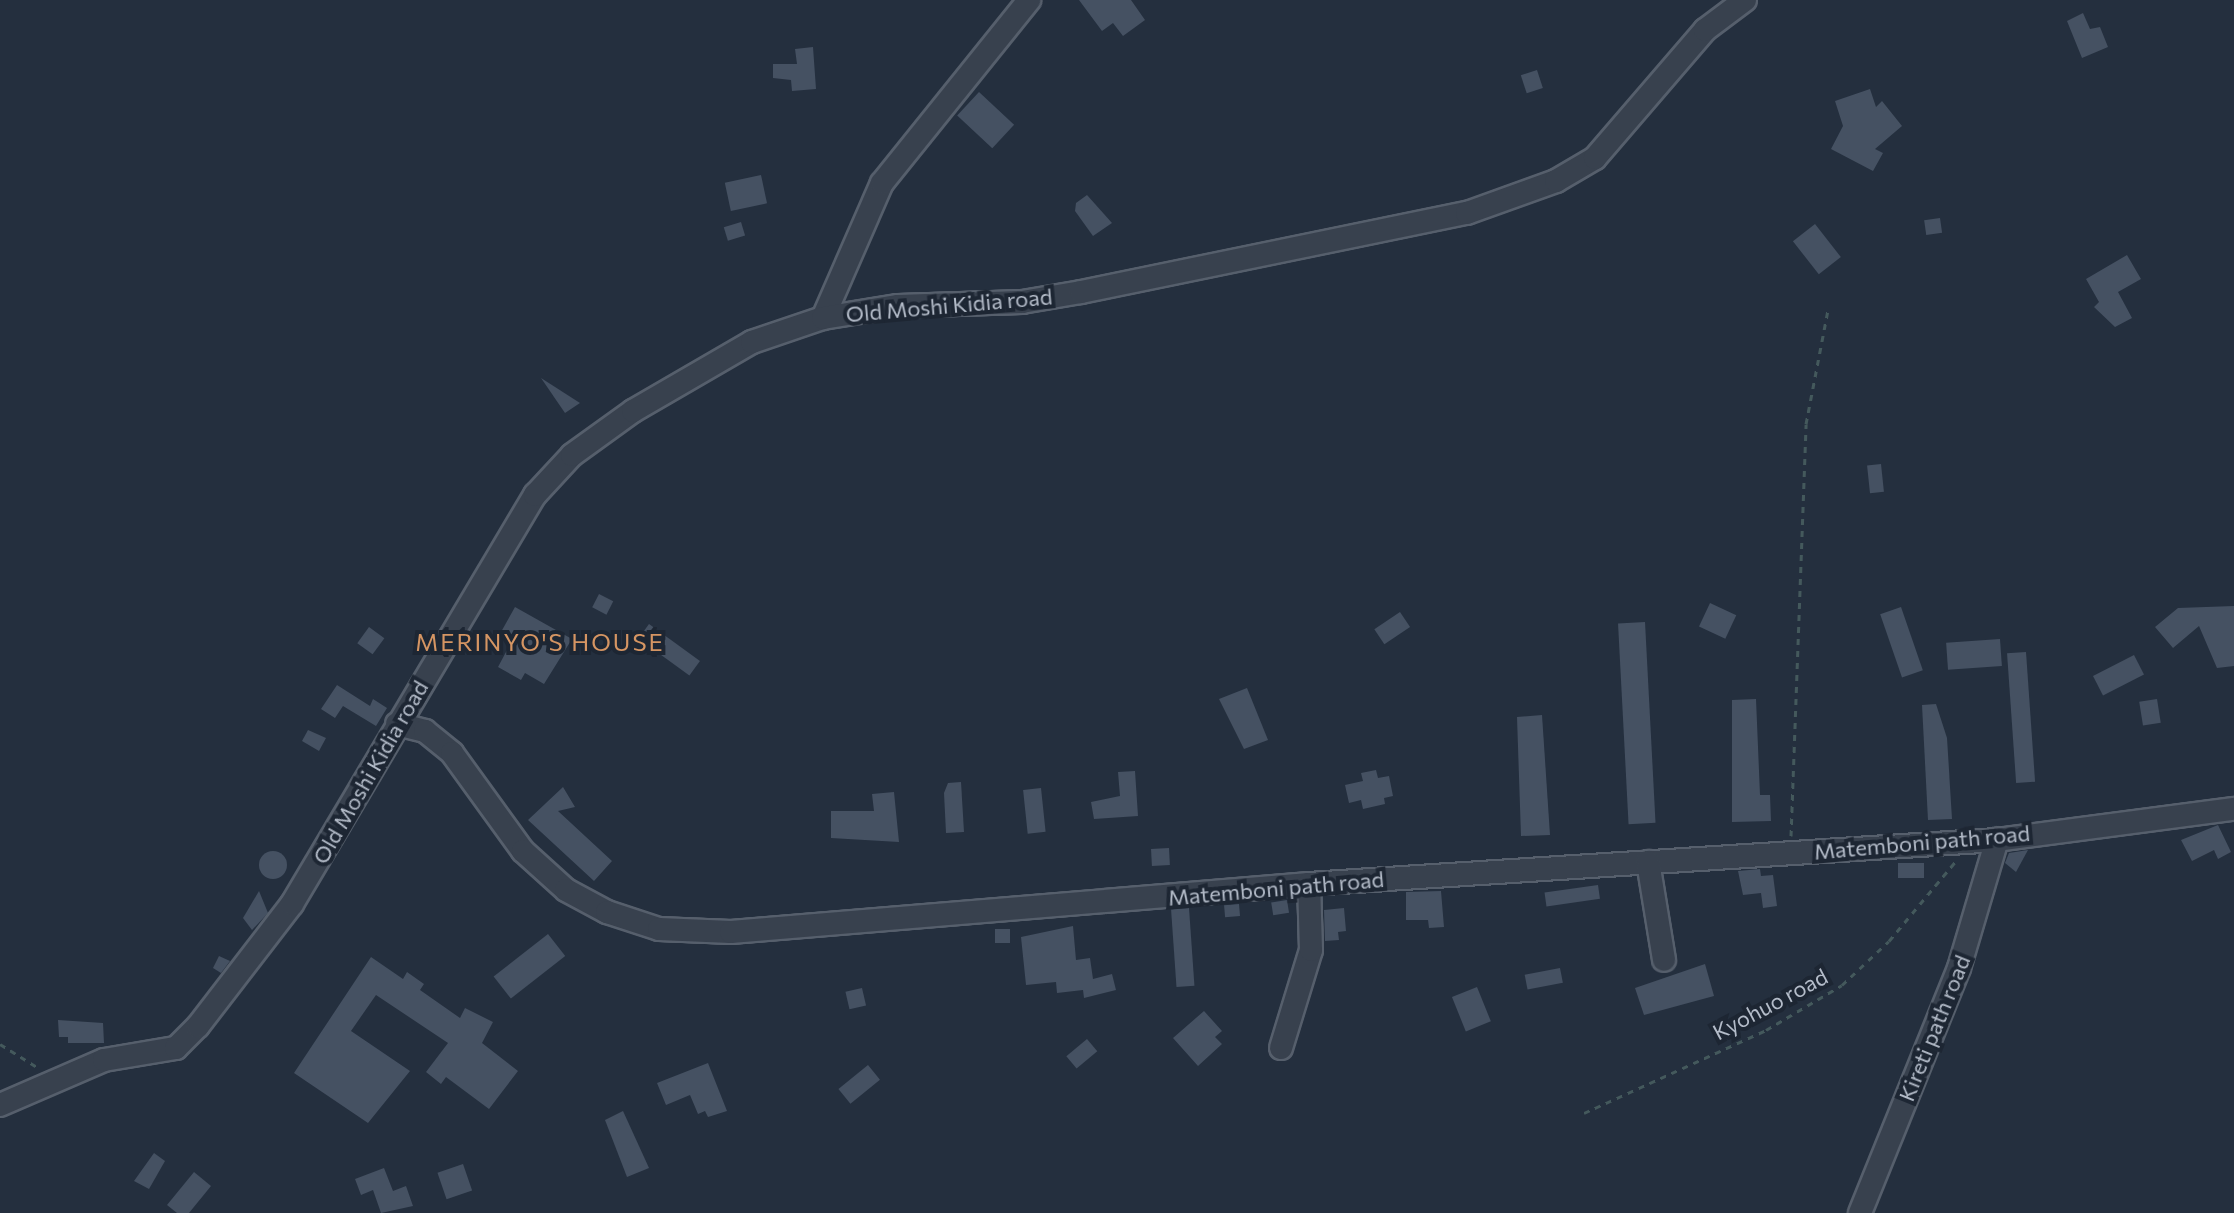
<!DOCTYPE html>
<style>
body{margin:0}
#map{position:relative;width:2234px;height:1213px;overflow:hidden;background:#242f3e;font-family:Commissioner,sans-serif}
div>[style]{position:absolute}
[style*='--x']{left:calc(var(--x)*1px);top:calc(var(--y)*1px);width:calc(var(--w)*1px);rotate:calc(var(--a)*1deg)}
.building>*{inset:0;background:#455162;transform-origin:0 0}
.round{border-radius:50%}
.path>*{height:3px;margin-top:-1.5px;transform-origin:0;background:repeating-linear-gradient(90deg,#44595c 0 6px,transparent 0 12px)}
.roads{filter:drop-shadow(2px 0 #565f6c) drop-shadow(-2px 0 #565f6c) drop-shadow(0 2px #565f6c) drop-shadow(0 -2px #565f6c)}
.minor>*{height:22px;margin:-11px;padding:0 11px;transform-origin:11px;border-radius:11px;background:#38414e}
span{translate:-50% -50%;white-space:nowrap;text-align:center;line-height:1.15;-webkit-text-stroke:8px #1d2633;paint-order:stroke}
.street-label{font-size:22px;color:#b4bcc9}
.neighbourhood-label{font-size:24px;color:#d59563;letter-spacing:2px}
</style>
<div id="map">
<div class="building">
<div style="clip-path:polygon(1079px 0,1131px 0,1145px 20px,1123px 36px,1113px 23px,1102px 31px)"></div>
<div style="clip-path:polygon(2083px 13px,2090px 29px,2100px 27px,2108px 47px,2082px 58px,2067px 21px)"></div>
<div style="clip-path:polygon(813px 47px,816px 89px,792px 91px,791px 80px,773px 78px,773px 64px,797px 64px,795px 49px)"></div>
<div style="left:1537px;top:70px;width:19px;height:17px;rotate:72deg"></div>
<div style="clip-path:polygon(1870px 89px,1876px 107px,1882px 101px,1902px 126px,1875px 149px,1883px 153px,1873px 171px,1831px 149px,1843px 126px,1835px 101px)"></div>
<div style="left:979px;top:92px;width:48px;height:32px;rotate:43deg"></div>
<div style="left:761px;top:175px;width:29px;height:37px;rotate:78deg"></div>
<div style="clip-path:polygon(1087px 195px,1112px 223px,1093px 236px,1075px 211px,1076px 203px)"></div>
<div style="left:1940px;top:218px;width:15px;height:16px;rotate:82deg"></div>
<div style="left:741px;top:222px;width:14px;height:18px;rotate:73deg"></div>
<div style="left:1815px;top:224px;width:42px;height:28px;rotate:52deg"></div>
<div style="clip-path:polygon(2127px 255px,2141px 279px,2118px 292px,2132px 318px,2115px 327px,2094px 307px,2099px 302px,2086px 279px)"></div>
<div style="clip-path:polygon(541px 378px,580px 403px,565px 413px)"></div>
<div style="left:1881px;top:464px;width:28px;height:14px;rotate:84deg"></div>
<div style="left:599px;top:594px;width:16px;height:15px;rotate:27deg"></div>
<div style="left:1710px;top:603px;width:29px;height:26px;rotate:25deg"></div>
<div style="clip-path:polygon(2234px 606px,2234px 666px,2217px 668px,2199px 626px,2173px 648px,2155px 627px,2178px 608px)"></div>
<div style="clip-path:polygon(515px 607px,572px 639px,544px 684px,525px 673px,521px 680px,498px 667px,513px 639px,501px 632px)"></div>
<div style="left:1901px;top:607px;width:67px;height:22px;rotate:71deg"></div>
<div style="left:1400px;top:612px;width:18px;height:31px;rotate:56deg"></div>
<div style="left:1645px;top:622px;width:201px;height:27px;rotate:87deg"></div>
<div style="left:649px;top:624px;width:63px;height:18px;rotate:36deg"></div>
<div style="left:369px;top:627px;width:19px;height:20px;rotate:36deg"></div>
<div style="left:2000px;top:639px;width:27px;height:54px;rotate:86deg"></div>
<div style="left:2026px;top:652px;width:130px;height:19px;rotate:86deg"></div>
<div style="left:2134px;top:655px;width:22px;height:46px;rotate:63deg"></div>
<div style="clip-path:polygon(337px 685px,370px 706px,373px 699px,387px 708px,376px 726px,343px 706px,335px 718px,321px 709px)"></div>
<div style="clip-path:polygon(1247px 688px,1268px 740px,1244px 749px,1219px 699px)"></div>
<div style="clip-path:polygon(1756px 699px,1760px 795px,1770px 795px,1771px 821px,1732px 822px,1732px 700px)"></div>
<div style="left:2157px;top:699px;width:24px;height:18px;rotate:81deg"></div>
<div style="clip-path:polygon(1936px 704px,1947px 738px,1952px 819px,1928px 820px,1922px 705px)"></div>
<div style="clip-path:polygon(1542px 715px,1550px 835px,1521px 836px,1517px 717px)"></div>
<div style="clip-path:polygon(308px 730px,326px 738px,319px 751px,302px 741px)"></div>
<div style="clip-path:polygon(1376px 770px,1378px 778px,1389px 776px,1393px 796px,1384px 798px,1385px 804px,1363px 809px,1361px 800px,1349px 803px,1345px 785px,1363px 781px,1361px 773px)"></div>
<div style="clip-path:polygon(1135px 771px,1138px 816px,1094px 819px,1091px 802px,1120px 796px,1118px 772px)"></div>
<div style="clip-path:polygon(961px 782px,964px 832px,946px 833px,944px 793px,948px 783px)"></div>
<div style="clip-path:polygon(563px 787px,575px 807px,558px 811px,612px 861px,594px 881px,528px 820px)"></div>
<div style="left:1041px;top:788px;width:44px;height:18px;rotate:84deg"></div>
<div style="clip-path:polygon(894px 792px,899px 842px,831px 838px,831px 811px,874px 811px,872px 794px)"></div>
<div style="clip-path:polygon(2218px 825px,2231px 852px,2218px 859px,2214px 850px,2192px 861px,2181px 840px)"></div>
<div style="left:1169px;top:848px;width:17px;height:18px;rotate:87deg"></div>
<div style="clip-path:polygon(2028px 850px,2016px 872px,2005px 863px,2009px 853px)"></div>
<div class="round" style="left:259px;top:851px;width:28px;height:28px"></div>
<div style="left:1924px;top:863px;width:15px;height:26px;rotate:90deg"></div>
<div style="clip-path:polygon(1760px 869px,1761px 876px,1773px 875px,1777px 906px,1763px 908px,1761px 893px,1743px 895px,1738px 871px)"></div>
<div style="left:1598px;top:885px;width:14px;height:54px;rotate:82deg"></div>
<div style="clip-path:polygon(259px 891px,268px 913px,252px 930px,243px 918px)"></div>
<div style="clip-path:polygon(1441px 891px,1444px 927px,1429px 928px,1428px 920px,1406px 920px,1406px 892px)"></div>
<div style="left:1287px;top:900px;width:13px;height:16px;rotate:81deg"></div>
<div style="left:1239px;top:904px;width:12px;height:15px;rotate:85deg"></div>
<div style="left:1189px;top:908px;width:78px;height:18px;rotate:86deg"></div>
<div style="clip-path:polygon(1344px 908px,1346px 931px,1338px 932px,1339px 940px,1325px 941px,1324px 910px)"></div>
<div style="clip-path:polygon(1073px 926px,1076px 960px,1090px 958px,1093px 979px,1112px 974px,1116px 990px,1084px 998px,1083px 990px,1057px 993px,1056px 982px,1026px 985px,1021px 937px)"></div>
<div style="left:995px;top:929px;width:15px;height:14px"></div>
<div style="left:548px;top:934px;width:28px;height:69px;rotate:52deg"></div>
<div style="clip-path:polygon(219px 956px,230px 961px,221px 973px,213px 968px)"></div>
<div style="clip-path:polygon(371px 957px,403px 979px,407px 972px,424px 984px,420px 990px,460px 1018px,465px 1008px,493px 1022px,482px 1043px,518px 1071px,489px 1109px,446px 1077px,441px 1084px,426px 1072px,448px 1043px,376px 995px,351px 1031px,410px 1071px,368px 1123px,294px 1073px)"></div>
<div style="clip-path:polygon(1705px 964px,1714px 996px,1644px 1015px,1635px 988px)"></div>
<div style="left:1560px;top:968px;width:15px;height:36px;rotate:79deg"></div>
<div style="left:1477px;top:987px;width:37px;height:27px;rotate:68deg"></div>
<div style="left:862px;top:988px;width:18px;height:17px;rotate:77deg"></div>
<div style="clip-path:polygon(1204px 1011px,1222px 1031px,1215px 1037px,1222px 1044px,1198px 1066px,1173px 1038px)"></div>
<div style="clip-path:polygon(58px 1020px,103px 1023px,104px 1043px,68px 1043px,68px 1037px,59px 1037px)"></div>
<div style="left:1087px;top:1039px;width:16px;height:27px;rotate:50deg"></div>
<div style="clip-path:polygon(708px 1063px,727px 1111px,708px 1117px,705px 1111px,698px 1114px,690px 1095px,666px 1105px,657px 1083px)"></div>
<div style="left:868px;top:1065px;width:19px;height:38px;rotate:51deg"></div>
<div style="clip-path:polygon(623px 1111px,649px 1168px,627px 1177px,605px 1120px)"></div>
<div style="clip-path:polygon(154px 1153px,165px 1161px,149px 1189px,134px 1181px)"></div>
<div style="left:463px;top:1164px;width:28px;height:27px;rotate:71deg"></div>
<div style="clip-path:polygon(384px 1168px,393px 1191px,406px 1186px,413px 1206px,381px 1213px,373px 1190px,361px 1195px,355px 1179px)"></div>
<div style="clip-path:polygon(194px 1172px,211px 1186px,189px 1213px,177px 1213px,167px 1205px)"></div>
</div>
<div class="path">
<div style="--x:1791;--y:836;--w:412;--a:-87.9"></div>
<div style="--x:1806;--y:424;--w:116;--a:-79.1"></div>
<div style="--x:0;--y:1044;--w:44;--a:31.9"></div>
<div style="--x:1584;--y:1113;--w:200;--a:-24.5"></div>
<div style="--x:1766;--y:1030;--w:88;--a:-30.6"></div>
<div style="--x:1842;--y:985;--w:64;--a:-43.1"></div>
<div style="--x:1889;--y:941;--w:103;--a:-50.1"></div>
</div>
<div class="roads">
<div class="minor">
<div style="--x:823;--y:318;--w:147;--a:-66.4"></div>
<div style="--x:882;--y:183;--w:235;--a:-51.2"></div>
<div style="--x:397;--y:724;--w:29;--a:14"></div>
<div style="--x:425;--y:731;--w:35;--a:39"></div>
<div style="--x:452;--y:753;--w:121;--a:54.1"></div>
<div style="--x:523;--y:851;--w:58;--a:42.2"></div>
<div style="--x:566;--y:890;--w:47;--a:28.2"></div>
<div style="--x:607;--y:912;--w:55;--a:18.1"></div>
<div style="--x:659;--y:929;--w:72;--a:2.4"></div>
<div style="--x:731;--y:932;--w:580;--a:-4.75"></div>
<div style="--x:1309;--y:884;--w:689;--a:-3.66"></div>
<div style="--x:1997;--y:840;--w:239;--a:-7.5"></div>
<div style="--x:1648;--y:862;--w:99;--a:80.7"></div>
<div style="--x:1281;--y:1048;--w:102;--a:-73"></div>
<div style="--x:1311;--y:950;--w:66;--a:-91.7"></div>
<div style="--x:0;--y:1105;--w:113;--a:-23.4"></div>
<div style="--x:104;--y:1060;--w:73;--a:-9.5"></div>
<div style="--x:176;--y:1048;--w:31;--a:-45"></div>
<div style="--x:198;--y:1026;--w:154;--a:-52.4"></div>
<div style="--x:292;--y:904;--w:476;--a:-59.3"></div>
<div style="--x:535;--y:495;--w:54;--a:-47.2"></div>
<div style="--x:572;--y:455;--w:75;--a:-35.8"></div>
<div style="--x:633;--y:411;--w:138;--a:-30.1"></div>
<div style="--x:752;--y:342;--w:75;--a:-18.7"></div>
<div style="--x:823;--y:318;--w:76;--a:-9.1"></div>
<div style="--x:898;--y:306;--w:124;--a:-1.8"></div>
<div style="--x:1022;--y:302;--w:60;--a:-9.6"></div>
<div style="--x:1081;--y:292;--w:394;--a:-11.6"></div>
<div style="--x:1467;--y:213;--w:95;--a:-19.8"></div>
<div style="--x:1556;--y:181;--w:45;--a:-30.5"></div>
<div style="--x:1595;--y:158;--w:169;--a:-49.3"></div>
<div style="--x:1705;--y:30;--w:50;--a:-36.9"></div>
<div style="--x:1860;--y:1213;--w:264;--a:-68"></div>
<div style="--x:1959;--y:968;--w:134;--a:-73.5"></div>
</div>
</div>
<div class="street-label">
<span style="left:949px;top:305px;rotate:-5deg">Old Moshi Kidia road</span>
<span style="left:370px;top:772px;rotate:-60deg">Old Moshi Kidia road</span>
<span style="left:1922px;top:842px;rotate:-5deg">Matemboni path road</span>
<span style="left:1276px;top:888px;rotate:-5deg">Matemboni path road</span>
<span style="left:1770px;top:1004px;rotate:-28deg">Kyohuo road</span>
<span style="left:1934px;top:1028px;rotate:-68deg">Kireti path road</span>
</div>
<div class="neighbourhood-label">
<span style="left:540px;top:642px">MERINYO'S HOUSE</span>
</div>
</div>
